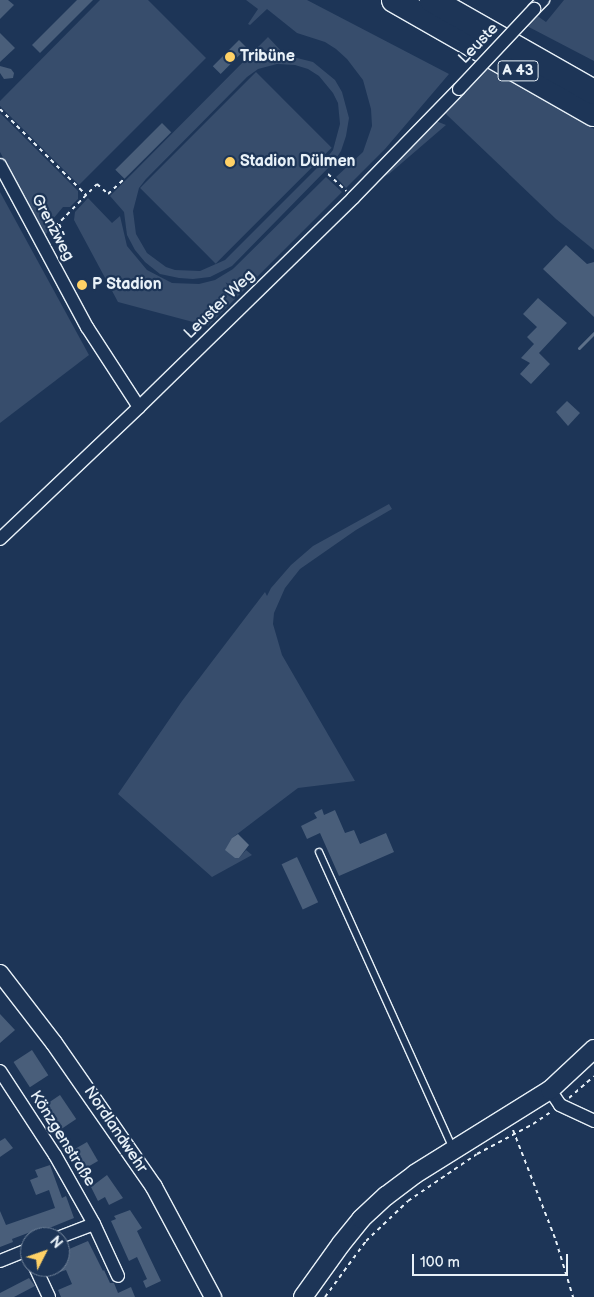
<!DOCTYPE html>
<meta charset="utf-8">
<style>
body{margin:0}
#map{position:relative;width:594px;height:1297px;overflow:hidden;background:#1d3557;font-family:"Balsamiq Sans",sans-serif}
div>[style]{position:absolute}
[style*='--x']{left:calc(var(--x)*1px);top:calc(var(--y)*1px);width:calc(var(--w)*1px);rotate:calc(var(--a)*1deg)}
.green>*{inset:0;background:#374d6c;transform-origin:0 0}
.water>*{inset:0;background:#5d7089}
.stream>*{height:3px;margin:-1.5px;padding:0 1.5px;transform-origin:1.5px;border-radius:1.5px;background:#5d7089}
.building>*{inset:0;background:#495e7a;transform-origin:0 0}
.path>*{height:2px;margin-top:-1px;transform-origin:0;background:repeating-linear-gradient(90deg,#e8f1f8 0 4px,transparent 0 8px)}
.roads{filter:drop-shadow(1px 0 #e8f1f8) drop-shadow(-1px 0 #e8f1f8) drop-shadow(0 1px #e8f1f8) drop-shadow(0 -1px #e8f1f8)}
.service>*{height:6px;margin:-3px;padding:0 3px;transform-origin:3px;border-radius:3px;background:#1d3557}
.minor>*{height:12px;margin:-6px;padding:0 6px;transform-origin:6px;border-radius:6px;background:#1d3557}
.tertiary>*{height:16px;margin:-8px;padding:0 8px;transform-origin:8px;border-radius:8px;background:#1d3557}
.secondary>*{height:18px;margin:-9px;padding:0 9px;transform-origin:9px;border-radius:9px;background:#1d3557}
.motorway>*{height:24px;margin:-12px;padding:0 12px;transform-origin:12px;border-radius:12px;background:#1d3557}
.bridges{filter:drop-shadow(1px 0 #e8f1f8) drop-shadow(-1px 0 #e8f1f8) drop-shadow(0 1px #e8f1f8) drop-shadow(0 -1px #e8f1f8)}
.minor-bridge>*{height:12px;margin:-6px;padding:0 6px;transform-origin:6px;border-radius:6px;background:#1d3557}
.dots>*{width:14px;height:14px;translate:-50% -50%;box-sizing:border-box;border:2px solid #1d3557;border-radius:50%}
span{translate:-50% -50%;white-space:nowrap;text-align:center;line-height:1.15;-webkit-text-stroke:4.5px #1d3557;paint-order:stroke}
.shield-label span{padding:1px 4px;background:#1d3557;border:1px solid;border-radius:4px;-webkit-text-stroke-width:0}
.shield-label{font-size:15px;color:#e8f1f8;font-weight:700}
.street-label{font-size:16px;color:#e8f1f8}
.poi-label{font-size:16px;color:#e8f1f8;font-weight:700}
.left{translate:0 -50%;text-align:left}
.north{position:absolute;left:20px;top:1227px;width:50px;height:50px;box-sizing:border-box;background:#1d3557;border:1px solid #6e8097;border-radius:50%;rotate:49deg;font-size:14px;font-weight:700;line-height:20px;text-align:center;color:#e8f1f8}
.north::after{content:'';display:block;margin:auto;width:18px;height:22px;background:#ffd166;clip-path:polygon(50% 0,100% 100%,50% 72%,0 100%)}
.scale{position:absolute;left:412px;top:1254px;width:156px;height:22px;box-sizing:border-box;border:2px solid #e8f1f8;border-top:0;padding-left:6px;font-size:15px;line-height:18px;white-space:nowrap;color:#e8f1f8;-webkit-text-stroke:4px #1d3557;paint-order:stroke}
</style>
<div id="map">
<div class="green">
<div style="clip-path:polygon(100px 0,148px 0,206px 58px,79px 185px,0 106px,0 101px)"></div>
<div style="clip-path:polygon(246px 0,307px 0,449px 74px,385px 149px,346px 188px,336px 177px,363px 152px,372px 126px,371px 109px,363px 80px,347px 59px,336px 49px,325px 42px,297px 33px,267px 9px,250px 25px,248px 24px,258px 9px)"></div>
<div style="clip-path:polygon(564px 0,594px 0,594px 61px,525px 25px,536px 15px,546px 22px)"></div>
<div style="clip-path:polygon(evenodd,268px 37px,285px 55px,313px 62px,335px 80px,342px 92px,349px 118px,346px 136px,341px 151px,333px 163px,232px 266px,210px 277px,193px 279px,179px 278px,160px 274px,145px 262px,135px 250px,127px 235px,124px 212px,110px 196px,268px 37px,277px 64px,295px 65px,308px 69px,319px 76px,333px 93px,338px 103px,340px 124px,333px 150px,326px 159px,225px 260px,200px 271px,175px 270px,166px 267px,147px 253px,136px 234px,133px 211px,139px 188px,146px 179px,247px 77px,258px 69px,277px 64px)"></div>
<div style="clip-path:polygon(486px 68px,594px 129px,594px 250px,556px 219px,447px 115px,445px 112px)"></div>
<div style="left:256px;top:72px;width:107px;height:164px;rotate:45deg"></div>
<div style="clip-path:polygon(0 113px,78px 191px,78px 199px,70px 207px,63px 207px,53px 219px,52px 227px,45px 235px,0 152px)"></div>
<div style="clip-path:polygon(436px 121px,446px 125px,389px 174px,378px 179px)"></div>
<div style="clip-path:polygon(326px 177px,342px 192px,208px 326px,118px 302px,74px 220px,75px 212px,88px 198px,112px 223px,120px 216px,127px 246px,147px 270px,172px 283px,199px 284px,215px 280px,233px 269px)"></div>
<div style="clip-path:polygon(0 192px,89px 355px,0 423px)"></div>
<div style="clip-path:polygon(389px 504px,392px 509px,356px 530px,300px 569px,285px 588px,274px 613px,273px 624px,282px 655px,355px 781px,298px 788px,232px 838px,239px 858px,246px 850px,252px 855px,212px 877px,118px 794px,182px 701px,265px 592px,267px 596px,271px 588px,291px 565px,313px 546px)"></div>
</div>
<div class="water">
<div style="clip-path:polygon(238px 834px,249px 845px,239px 858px,235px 858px,225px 850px,232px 838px)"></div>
</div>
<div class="stream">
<div style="--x:579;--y:348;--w:21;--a:-45"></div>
</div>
<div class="building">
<div style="clip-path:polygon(0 0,8px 0,14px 5px,0 19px)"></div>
<div style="clip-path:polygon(77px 0,93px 0,40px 53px,32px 45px)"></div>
<div style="clip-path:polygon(0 33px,15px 48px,0 62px)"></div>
<div style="left:239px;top:40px;width:11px;height:37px;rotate:45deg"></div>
<div style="clip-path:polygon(0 66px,11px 69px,14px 73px,13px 78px,4px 79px,0 73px)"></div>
<div style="left:162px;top:123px;width:13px;height:66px;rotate:45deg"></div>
<div style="clip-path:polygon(566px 245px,587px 264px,594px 262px,594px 317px,543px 269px)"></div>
<div style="clip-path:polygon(538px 298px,567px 323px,539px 353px,550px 364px,531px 384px,520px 374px,530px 363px,521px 358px,534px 344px,527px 337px,537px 327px,523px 314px)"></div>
<div style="clip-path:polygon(567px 401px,580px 413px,568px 426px,556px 412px)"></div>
<div style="clip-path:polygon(322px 809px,324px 815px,335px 810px,345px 833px,354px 830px,360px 844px,386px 833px,394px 852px,339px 876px,320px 833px,307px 839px,301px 826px,317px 818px,314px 813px)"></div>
<div style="left:297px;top:857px;width:50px;height:17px;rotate:65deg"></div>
<div style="clip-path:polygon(0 1014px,15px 1030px,0 1043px)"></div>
<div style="left:32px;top:1050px;width:30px;height:22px;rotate:57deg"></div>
<div style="left:60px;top:1095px;width:29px;height:22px;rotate:56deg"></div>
<div style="clip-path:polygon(5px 1138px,13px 1148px,0 1157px,0 1141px)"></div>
<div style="left:87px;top:1142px;width:22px;height:20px;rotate:60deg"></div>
<div style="clip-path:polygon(50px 1165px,62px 1198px,66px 1196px,74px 1218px,37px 1233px,36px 1230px,12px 1239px,13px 1242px,0 1247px,0 1211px,6px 1225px,55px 1208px,49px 1190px,36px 1195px,30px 1180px,38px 1177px,35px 1170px)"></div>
<div style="clip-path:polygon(107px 1175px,123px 1198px,109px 1205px,105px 1197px,98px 1201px,91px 1187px)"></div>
<div style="clip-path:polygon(130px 1210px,142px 1228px,137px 1231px,161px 1281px,146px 1288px,143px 1281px,147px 1279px,137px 1257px,129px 1261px,111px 1221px,116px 1219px,114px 1216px)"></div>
<div style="clip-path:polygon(88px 1241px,103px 1271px,104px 1270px,110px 1283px,114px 1283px,118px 1293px,131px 1287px,135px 1297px,61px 1297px,58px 1290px,72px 1284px,66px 1270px,60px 1272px,60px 1253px)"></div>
<div style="clip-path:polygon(29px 1278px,35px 1286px,14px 1297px,0 1297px,0 1293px)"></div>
</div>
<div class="path">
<div style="--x:0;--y:109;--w:122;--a:45"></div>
<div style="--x:328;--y:174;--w:25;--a:43"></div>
<div style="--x:59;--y:224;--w:14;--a:65"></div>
<div style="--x:50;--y:232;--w:67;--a:-45.6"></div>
<div style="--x:97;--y:184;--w:15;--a:42"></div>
<div style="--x:108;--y:194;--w:22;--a:-43"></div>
<div style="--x:569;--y:1098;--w:33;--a:-41"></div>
<div style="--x:513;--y:1130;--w:119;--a:68.8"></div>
<div style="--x:556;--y:1241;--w:59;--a:73.1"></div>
<div style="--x:325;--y:1297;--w:69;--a:-53.8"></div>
<div style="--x:366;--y:1241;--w:58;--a:-43.6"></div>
<div style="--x:408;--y:1201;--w:83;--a:-34.3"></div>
<div style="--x:477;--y:1154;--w:64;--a:-28.2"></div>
<div style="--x:533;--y:1124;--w:23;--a:-34"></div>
</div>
<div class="roads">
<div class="service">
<div style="--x:319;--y:852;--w:326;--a:65.7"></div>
</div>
<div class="minor">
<div style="--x:534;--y:9;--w:13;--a:-45"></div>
<div style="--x:0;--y:165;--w:184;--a:61.8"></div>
<div style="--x:87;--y:327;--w:95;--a:57"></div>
<div style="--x:0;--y:539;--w:192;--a:-43.5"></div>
<div style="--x:139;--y:407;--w:299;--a:-44.3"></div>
<div style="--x:353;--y:198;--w:152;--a:-45.8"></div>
<div style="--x:0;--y:1071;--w:100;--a:56.8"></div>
<div style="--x:55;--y:1155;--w:79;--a:60.5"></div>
<div style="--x:550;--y:1090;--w:18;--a:56"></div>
<div style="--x:560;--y:1105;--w:38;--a:25"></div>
<div style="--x:60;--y:1237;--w:36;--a:-21"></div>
<div style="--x:94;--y:1224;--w:57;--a:65.2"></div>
<div style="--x:0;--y:1261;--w:32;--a:-22"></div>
<div style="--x:35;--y:1267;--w:33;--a:65"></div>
</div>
<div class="tertiary">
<div style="--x:0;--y:973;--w:88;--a:52.4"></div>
<div style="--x:54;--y:1043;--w:175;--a:55.2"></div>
<div style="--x:154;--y:1187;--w:125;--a:61.8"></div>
</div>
<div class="secondary">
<div style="--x:303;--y:1297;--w:65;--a:-54.4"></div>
<div style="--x:341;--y:1244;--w:32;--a:-51"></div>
<div style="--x:361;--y:1219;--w:34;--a:-43"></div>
<div style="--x:386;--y:1196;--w:36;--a:-37"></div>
<div style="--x:415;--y:1174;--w:159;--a:-31.9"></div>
<div style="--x:550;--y:1090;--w:60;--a:-43"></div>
</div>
<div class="motorway">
<div style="--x:394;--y:0;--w:230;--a:29.7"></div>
<div style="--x:432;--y:0;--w:186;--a:29.6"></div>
</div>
</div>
<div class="bridges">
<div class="minor-bridge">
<div style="--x:459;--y:89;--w:110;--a:-46.8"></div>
</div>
</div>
<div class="dots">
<div style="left:230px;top:57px;background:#ffd166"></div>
<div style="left:230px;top:162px;background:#ffd166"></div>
<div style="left:82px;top:285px;background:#ffd166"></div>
</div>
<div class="shield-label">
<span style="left:518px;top:71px">A 43</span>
</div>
<div class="street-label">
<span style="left:479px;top:44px;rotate:-46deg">Leuste</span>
<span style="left:52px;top:228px;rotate:62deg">Grenzweg</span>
<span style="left:220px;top:305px;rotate:-44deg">Leuster Weg</span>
<span style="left:115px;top:1130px;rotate:56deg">Nordlandwehr</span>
<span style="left:62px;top:1139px;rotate:58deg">Könzgenstraße</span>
</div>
<div class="poi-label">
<span class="left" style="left:240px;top:57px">Tribüne</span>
<span class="left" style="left:240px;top:162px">Stadion Dülmen</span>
<span class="left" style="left:92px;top:285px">P Stadion</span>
</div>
<div class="north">N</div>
<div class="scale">100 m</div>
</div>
